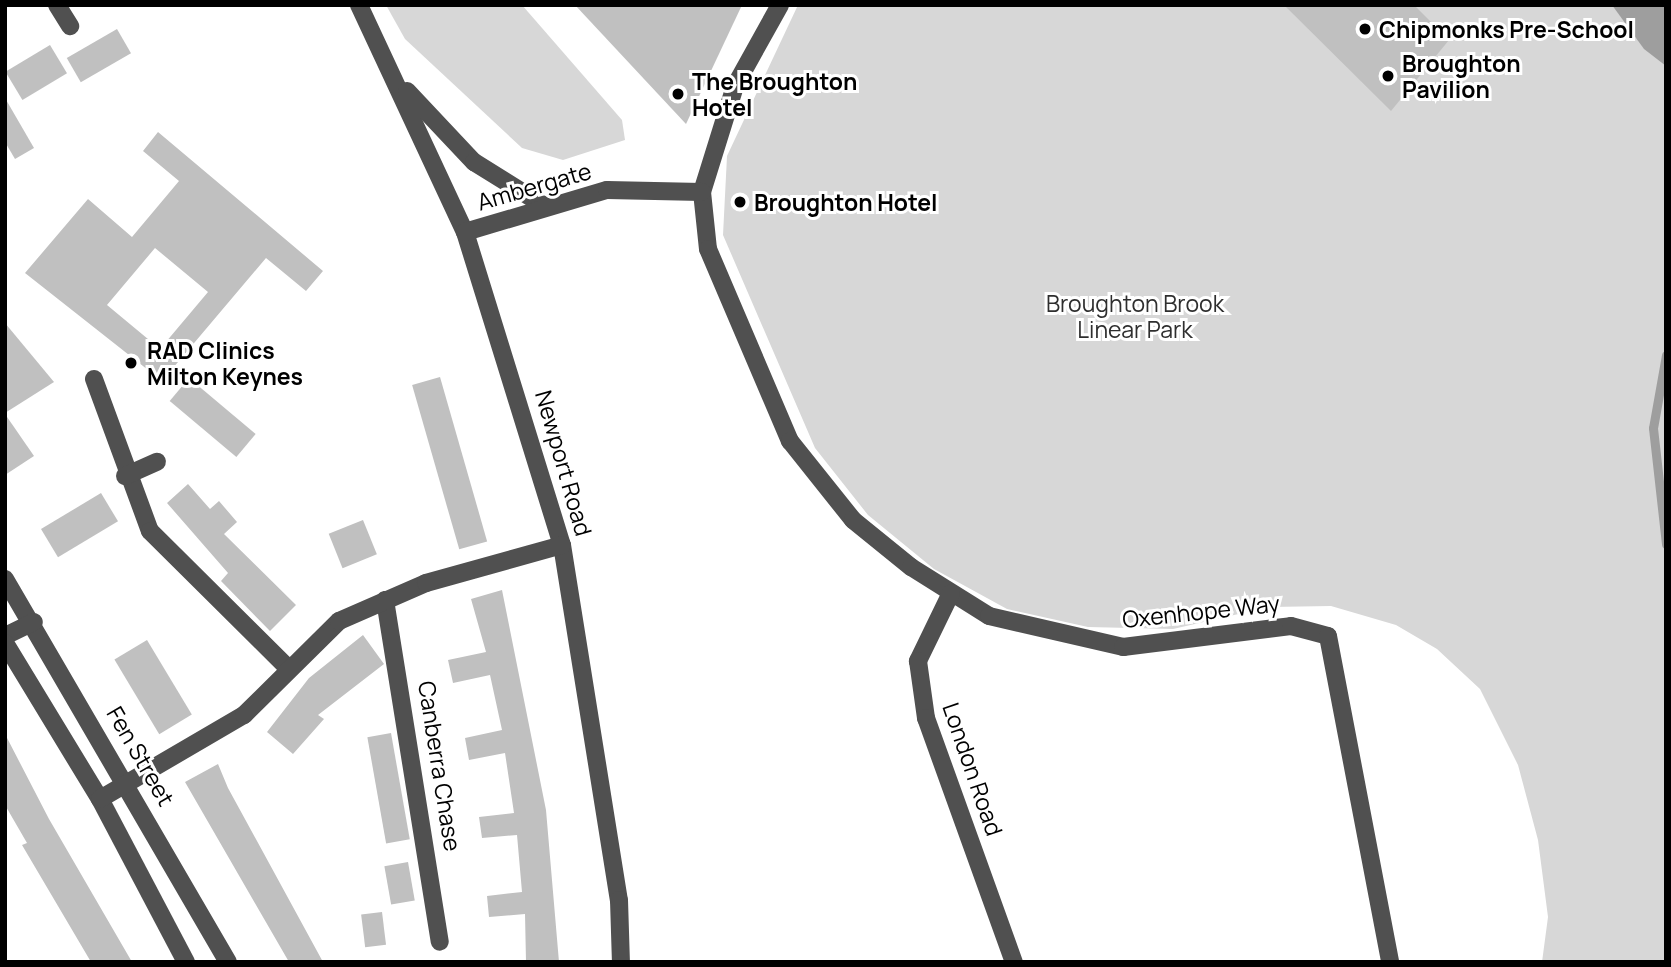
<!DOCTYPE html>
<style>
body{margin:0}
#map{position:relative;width:1671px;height:967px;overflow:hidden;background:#fff;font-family:Manrope,sans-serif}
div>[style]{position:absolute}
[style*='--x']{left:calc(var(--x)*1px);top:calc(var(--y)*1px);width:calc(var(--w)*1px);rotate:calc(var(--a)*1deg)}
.green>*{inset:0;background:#d7d7d7}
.water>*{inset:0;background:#9e9e9e}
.stream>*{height:9px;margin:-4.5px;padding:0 4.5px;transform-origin:4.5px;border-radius:4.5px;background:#9e9e9e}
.building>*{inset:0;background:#c0c0c0;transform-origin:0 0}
.minor>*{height:18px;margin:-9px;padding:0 9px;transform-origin:9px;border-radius:9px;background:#505050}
.dots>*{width:19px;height:19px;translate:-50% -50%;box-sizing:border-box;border:4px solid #fff;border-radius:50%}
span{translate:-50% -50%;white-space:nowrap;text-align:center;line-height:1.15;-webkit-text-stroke:6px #fff;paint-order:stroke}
.poi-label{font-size:23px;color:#000;font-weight:700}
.left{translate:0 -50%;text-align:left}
.street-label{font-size:23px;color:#000}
.park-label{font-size:23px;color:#2e2e2e}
.frame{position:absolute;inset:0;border:7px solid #000;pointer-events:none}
</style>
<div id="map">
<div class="green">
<div style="clip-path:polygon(386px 5px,522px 5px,622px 120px,625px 140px,563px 160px,522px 148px,405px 39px)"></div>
<div style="clip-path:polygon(798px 5px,1666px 5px,1666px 962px,1542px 962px,1548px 917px,1538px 840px,1518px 765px,1480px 689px,1437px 649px,1396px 625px,1331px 606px,1269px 607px,1173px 629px,1088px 627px,1007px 609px,934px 569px,868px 515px,815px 448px,723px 235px,727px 156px)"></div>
</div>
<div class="water">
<div style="clip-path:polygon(1612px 5px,1666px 5px,1666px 66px,1644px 49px)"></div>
</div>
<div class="stream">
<div style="--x:1666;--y:355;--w:74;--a:100.1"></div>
<div style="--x:1653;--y:428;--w:117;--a:83.6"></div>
</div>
<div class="building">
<div style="clip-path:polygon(575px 5px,742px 5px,686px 124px)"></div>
<div style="clip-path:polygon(1284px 5px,1414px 5px,1449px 40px,1391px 111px)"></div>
<div style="left:117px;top:29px;width:28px;height:58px;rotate:60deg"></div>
<div style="left:50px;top:45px;width:33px;height:52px;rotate:59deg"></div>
<div style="clip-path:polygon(5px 98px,34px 148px,15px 159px,5px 142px)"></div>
<div style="clip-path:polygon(evenodd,158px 132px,323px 271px,306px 291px,266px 258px,162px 381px,25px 273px,88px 199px,132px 237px,179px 181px,143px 151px,158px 132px,155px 248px,208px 292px,160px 349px,107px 305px,155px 248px)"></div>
<div style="clip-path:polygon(5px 323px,54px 382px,5px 413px)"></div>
<div style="left:440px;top:377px;width:171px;height:29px;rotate:74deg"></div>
<div style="left:189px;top:378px;width:87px;height:30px;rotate:40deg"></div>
<div style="clip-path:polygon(5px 414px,34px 456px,5px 475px)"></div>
<div style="clip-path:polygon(188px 484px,210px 509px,219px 501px,237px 522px,224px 534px,296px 605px,270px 631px,221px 581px,228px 573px,167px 503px)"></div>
<div style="left:101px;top:493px;width:33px;height:70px;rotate:59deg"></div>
<div style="left:363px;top:520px;width:37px;height:37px;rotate:68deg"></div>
<div style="clip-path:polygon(502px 590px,546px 810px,559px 962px,526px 962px,525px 914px,489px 917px,487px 896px,522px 892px,517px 835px,482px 838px,479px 817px,514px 813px,505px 753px,469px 760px,465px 738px,502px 730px,490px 675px,453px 683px,448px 660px,486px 652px,471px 599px)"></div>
<div style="clip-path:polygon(363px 635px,384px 664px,318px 715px,324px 719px,293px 754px,267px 732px,309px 678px)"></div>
<div style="left:147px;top:640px;width:87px;height:38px;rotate:59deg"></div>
<div style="left:391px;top:733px;width:108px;height:24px;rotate:80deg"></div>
<div style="clip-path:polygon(5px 734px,49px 819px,132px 962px,91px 962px,22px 845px,27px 843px,5px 805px)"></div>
<div style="clip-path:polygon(218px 764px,228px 788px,323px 962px,289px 962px,185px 782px)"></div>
<div style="left:408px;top:862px;width:39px;height:24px;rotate:80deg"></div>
<div style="left:382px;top:912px;width:33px;height:21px;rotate:83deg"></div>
</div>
<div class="minor">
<div style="--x:57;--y:5;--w:25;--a:58"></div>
<div style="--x:359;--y:5;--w:251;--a:65"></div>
<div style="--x:465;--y:232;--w:328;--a:72.8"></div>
<div style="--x:562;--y:545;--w:360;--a:80.9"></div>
<div style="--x:619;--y:900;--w:62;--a:88.2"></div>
<div style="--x:780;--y:5;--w:93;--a:119.1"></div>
<div style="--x:735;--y:86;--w:111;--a:107.3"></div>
<div style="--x:702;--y:192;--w:57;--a:84"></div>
<div style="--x:708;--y:249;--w:209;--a:66.9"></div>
<div style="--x:790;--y:441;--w:101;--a:51.4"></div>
<div style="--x:853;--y:520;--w:75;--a:39"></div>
<div style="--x:911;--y:567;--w:92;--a:32.1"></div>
<div style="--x:989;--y:616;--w:138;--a:13"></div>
<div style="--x:1123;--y:647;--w:169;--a:-7.1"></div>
<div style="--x:1291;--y:626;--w:38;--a:15"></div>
<div style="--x:1328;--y:636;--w:332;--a:79.2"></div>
<div style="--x:407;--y:91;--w:98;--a:46.7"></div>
<div style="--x:474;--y:162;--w:81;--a:31.9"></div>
<div style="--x:465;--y:232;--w:148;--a:-16.5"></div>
<div style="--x:607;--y:190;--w:95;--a:1.2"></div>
<div style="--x:94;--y:379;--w:162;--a:69.8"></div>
<div style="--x:150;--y:531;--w:193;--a:44.8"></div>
<div style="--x:125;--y:476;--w:35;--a:-24"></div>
<div style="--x:5;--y:579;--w:443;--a:59.8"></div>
<div style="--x:951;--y:593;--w:76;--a:115.9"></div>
<div style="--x:918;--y:661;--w:58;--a:82"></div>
<div style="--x:926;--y:718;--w:259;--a:70.2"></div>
<div style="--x:385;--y:600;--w:346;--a:80.9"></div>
<div style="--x:5;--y:636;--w:32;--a:-26"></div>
<div style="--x:5;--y:643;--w:183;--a:58.7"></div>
<div style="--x:100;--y:799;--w:184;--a:62.2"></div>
<div style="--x:100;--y:799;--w:167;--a:-30.3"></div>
<div style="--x:244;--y:715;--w:134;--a:-44.7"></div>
<div style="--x:339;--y:621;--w:95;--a:-23.6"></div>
<div style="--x:426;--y:583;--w:141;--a:-15.6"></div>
</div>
<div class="dots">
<div style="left:1365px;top:29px;background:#000"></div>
<div style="left:1388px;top:76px;background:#000"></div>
<div style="left:678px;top:94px;background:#000"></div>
<div style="left:740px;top:202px;background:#000"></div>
<div style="left:131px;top:363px;background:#000"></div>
</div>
<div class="poi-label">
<span class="left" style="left:1379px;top:29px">Chipmonks Pre-School</span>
<span class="left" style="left:1402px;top:76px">Broughton<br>Pavilion</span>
<span class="left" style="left:692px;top:94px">The Broughton<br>Hotel</span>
<span class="left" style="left:754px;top:202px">Broughton Hotel</span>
<span class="left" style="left:147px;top:363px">RAD Clinics<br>Milton Keynes</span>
</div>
<div class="street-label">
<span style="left:534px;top:186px;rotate:-16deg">Ambergate</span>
<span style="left:564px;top:463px;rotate:74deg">Newport Road</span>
<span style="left:1201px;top:611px;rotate:-6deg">Oxenhope Way</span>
<span style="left:141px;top:756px;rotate:60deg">Fen Street</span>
<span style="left:440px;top:766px;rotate:81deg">Canberra Chase</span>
<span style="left:973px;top:769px;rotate:71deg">London Road</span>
</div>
<div class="park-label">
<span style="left:1135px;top:316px">Broughton Brook<br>Linear Park</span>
</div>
<div class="frame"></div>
</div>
